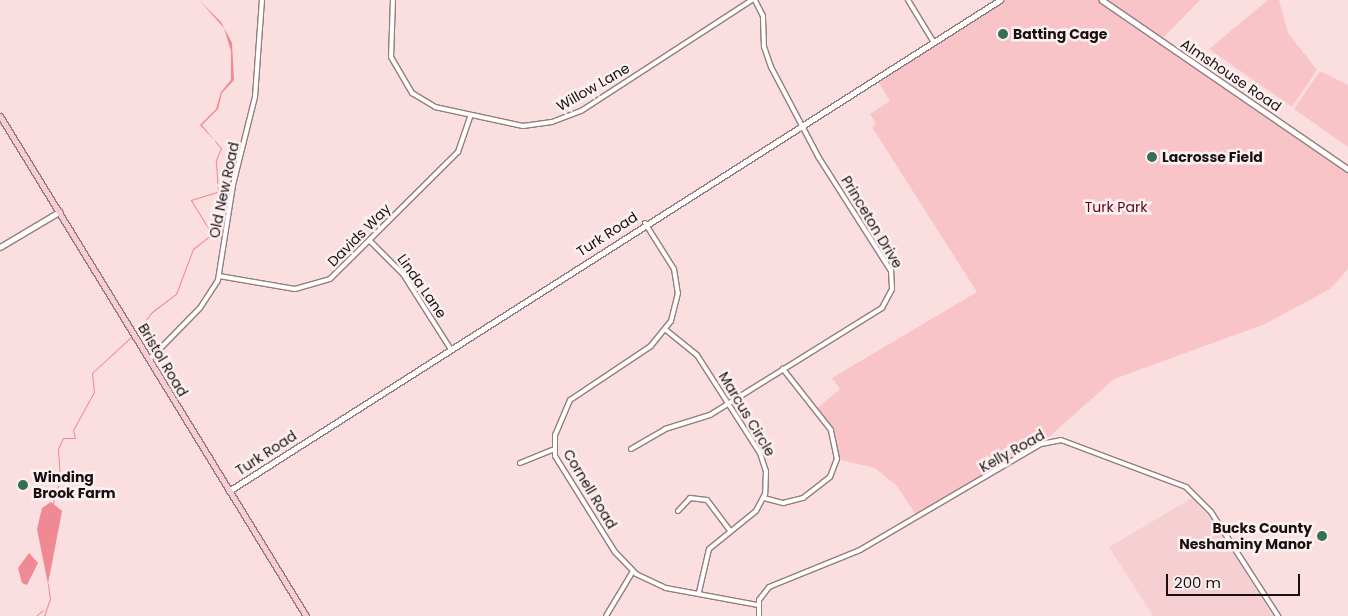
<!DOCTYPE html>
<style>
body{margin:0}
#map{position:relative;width:1348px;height:616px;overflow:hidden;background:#fbdedf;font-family:Poppins,sans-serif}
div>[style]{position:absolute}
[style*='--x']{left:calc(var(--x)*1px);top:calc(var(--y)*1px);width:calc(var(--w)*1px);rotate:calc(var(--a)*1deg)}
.built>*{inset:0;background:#f5cfd2}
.green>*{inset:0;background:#f9c4c8}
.water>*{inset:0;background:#ef8994}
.stream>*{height:1px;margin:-0.5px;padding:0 0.5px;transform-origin:0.5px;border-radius:0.5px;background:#ef8994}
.roads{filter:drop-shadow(1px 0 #967c7e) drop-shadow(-1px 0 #967c7e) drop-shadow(0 1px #967c7e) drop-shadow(0 -1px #967c7e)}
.minor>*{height:4px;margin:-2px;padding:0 2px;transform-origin:2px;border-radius:2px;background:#fff}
.tertiary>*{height:4.5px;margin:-2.25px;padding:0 2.25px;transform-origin:2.25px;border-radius:2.25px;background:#fff}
.secondary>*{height:5px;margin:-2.5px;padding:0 2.5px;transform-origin:2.5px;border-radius:2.5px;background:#f8ccd4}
.dots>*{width:14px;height:14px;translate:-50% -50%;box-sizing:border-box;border:2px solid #fcf0f0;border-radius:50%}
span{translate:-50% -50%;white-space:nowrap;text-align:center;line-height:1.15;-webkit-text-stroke:5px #fcf0f0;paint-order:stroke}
.poi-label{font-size:14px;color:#1a1011;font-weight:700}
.left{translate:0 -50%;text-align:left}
.right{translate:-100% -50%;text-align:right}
.street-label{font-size:14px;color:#1a1011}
.park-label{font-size:14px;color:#61021e}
.scale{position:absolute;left:1166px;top:574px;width:134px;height:22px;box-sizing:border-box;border:2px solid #1a1011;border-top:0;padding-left:6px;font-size:15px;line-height:18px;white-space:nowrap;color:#1a1011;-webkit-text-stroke:4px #fcf0f0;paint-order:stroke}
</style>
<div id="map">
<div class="built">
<div style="clip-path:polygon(1192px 498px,1212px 520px,1273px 616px,1153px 616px,1109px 547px)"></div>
</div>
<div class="green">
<div style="clip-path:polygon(1002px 0,1200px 0,1161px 40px,1348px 169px,1348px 269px,1330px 289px,1265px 324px,1114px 379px,1041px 444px,918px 518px,897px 486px,875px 468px,837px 459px,835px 438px,813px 412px,840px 389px,832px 378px,977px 292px,872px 127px,876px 124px,870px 114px,890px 101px,876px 78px)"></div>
<div style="clip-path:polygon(1268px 0,1279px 0,1288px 33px,1317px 70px,1292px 107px,1209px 49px)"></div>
<div style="clip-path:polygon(1320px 71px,1348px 85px,1348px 147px,1294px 109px)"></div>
</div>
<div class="water">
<div style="clip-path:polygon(199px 0,221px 22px,232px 43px,234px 80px,222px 93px,218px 109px,202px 125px,215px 141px,200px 125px,216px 109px,221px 92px,231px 80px,231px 51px,224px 28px)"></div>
<div style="clip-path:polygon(51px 502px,62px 511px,48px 584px,37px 529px,42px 508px)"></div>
<div style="clip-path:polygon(29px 553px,38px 563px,27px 585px,22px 583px,18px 568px)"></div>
</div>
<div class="stream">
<div style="--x:136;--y:333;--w:26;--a:-53"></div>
<div style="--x:152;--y:312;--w:30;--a:-37"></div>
<div style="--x:176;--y:294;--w:48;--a:-69.3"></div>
<div style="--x:193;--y:249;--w:24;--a:-38"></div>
<div style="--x:212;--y:234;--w:40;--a:-122"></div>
<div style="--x:191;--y:200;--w:28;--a:-17"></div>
<div style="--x:218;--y:192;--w:32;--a:-94"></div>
<div style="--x:216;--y:160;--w:13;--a:-67"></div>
<div style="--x:221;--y:148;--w:9;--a:-131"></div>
<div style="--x:60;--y:479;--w:30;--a:-94"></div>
<div style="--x:58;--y:449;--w:12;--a:-66"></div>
<div style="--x:63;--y:438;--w:12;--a:0"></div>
<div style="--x:75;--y:438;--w:8;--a:-104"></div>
<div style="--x:73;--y:430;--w:43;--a:-61.1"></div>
<div style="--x:94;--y:392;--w:19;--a:-96"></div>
<div style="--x:92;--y:373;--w:54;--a:-42.8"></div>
<div style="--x:53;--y:503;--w:18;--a:-74"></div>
<div style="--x:36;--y:616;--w:9;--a:-41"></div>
<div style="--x:44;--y:616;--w:18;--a:-71"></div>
<div style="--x:50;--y:599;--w:15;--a:-98"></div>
</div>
<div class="roads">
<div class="minor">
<div style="--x:393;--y:0;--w:57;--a:92"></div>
<div style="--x:391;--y:57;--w:42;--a:59.7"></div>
<div style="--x:412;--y:93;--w:27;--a:31"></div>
<div style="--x:435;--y:107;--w:90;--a:12.2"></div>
<div style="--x:523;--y:126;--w:29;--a:-8"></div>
<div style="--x:552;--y:122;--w:31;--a:-21"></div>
<div style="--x:581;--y:111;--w:204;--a:-33"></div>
<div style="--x:908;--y:0;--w:48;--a:58.6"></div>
<div style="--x:645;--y:223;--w:54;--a:57.8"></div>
<div style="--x:674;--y:269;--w:24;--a:81"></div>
<div style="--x:678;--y:293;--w:29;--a:104"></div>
<div style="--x:671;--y:321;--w:32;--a:129"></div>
<div style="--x:651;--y:346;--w:97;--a:146.3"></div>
<div style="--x:570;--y:400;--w:38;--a:113"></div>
<div style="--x:555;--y:435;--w:21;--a:90"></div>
<div style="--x:555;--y:456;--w:113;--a:58"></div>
<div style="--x:615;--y:552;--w:30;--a:46"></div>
<div style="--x:636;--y:574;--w:33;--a:25"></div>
<div style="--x:666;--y:588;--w:94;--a:10.5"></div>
<div style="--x:370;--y:241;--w:47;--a:45"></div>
<div style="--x:403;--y:274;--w:88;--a:57.6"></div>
<div style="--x:219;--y:276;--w:77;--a:9.7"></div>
<div style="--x:295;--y:289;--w:36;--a:-16"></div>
<div style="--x:330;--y:279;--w:180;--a:-44.8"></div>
<div style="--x:458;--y:152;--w:37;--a:-71"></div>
<div style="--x:666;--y:330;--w:40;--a:39"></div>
<div style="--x:697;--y:355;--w:117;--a:57.3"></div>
<div style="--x:760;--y:453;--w:19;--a:72"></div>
<div style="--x:766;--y:471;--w:23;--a:92"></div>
<div style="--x:765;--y:494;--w:19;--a:118"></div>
<div style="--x:756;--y:511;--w:60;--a:141"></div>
<div style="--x:709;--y:549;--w:44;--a:103.1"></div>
<div style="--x:150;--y:359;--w:71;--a:-45.6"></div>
<div style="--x:200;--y:308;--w:33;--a:-57"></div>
<div style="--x:218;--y:280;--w:96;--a:-81"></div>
<div style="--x:233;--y:185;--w:91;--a:-76"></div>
<div style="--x:255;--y:97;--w:97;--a:-85.9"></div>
<div style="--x:631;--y:449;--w:39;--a:-30"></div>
<div style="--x:665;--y:429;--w:47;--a:-17.3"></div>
<div style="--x:710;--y:415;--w:203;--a:-31.9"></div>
<div style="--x:882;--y:308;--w:21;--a:-62"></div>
<div style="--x:892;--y:289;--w:18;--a:-93"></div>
<div style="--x:891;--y:271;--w:134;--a:-122.5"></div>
<div style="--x:819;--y:158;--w:103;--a:-117.8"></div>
<div style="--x:771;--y:67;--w:21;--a:-109"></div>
<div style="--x:764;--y:47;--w:31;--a:-92"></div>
<div style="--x:763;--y:16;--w:18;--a:-117"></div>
<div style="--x:520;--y:463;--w:35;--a:-22"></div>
<div style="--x:764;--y:498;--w:20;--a:15"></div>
<div style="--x:783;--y:503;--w:21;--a:-14"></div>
<div style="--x:803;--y:498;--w:34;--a:-38"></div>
<div style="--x:830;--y:477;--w:19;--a:-69"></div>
<div style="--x:837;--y:459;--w:30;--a:-102"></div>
<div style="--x:831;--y:430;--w:78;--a:-128.2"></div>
<div style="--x:678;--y:511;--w:18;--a:-47"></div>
<div style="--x:690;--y:498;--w:17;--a:7"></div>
<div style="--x:707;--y:500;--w:38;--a:53"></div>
<div style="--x:606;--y:616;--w:52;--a:-59"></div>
<div style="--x:759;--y:616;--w:16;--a:-90"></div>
<div style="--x:759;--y:600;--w:16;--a:-52"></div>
<div style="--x:769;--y:587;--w:98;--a:-22.1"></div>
<div style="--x:860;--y:550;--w:210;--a:-30.4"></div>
<div style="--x:1041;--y:444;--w:20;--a:-11"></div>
<div style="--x:1061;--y:440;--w:134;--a:20.6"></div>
<div style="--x:1186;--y:487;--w:35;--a:45"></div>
<div style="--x:1211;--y:512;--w:124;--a:57.2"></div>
</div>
<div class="tertiary">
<div style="--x:1102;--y:0;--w:298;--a:34.5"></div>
<div style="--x:0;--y:247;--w:69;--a:-30.7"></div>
<div style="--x:229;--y:491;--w:914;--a:-32.49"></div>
</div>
<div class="secondary">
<div style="--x:0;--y:116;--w:586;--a:58.53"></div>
</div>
</div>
<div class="dots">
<div style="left:1003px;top:34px;background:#376f56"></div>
<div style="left:1152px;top:157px;background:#376f56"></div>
<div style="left:23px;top:485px;background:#376f56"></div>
<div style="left:1322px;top:536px;background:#376f56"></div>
</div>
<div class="poi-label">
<span class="left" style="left:1013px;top:34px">Batting Cage</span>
<span class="left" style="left:1162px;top:157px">Lacrosse Field</span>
<span class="left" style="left:33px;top:485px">Winding<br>Brook Farm</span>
<span class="right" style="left:1312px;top:536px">Bucks County<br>Neshaminy Manor</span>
</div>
<div class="street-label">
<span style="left:1231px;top:75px;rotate:34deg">Almshouse Road</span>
<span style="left:593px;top:87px;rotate:-30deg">Willow Lane</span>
<span style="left:224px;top:190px;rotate:-78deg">Old New Road</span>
<span style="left:872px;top:222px;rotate:59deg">Princeton Drive</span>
<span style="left:607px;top:234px;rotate:-33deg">Turk Road</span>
<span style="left:359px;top:235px;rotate:-45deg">Davids Way</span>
<span style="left:422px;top:286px;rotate:55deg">Linda Lane</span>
<span style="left:163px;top:360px;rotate:59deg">Bristol Road</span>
<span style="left:747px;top:414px;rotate:59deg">Marcus Circle</span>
<span style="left:1012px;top:451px;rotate:-29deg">Kelly Road</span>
<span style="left:266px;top:453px;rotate:-33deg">Turk Road</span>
<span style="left:590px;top:489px;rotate:59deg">Cornell Road</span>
</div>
<div class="park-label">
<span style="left:1116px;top:207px">Turk Park</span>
</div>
<div class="scale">200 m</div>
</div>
